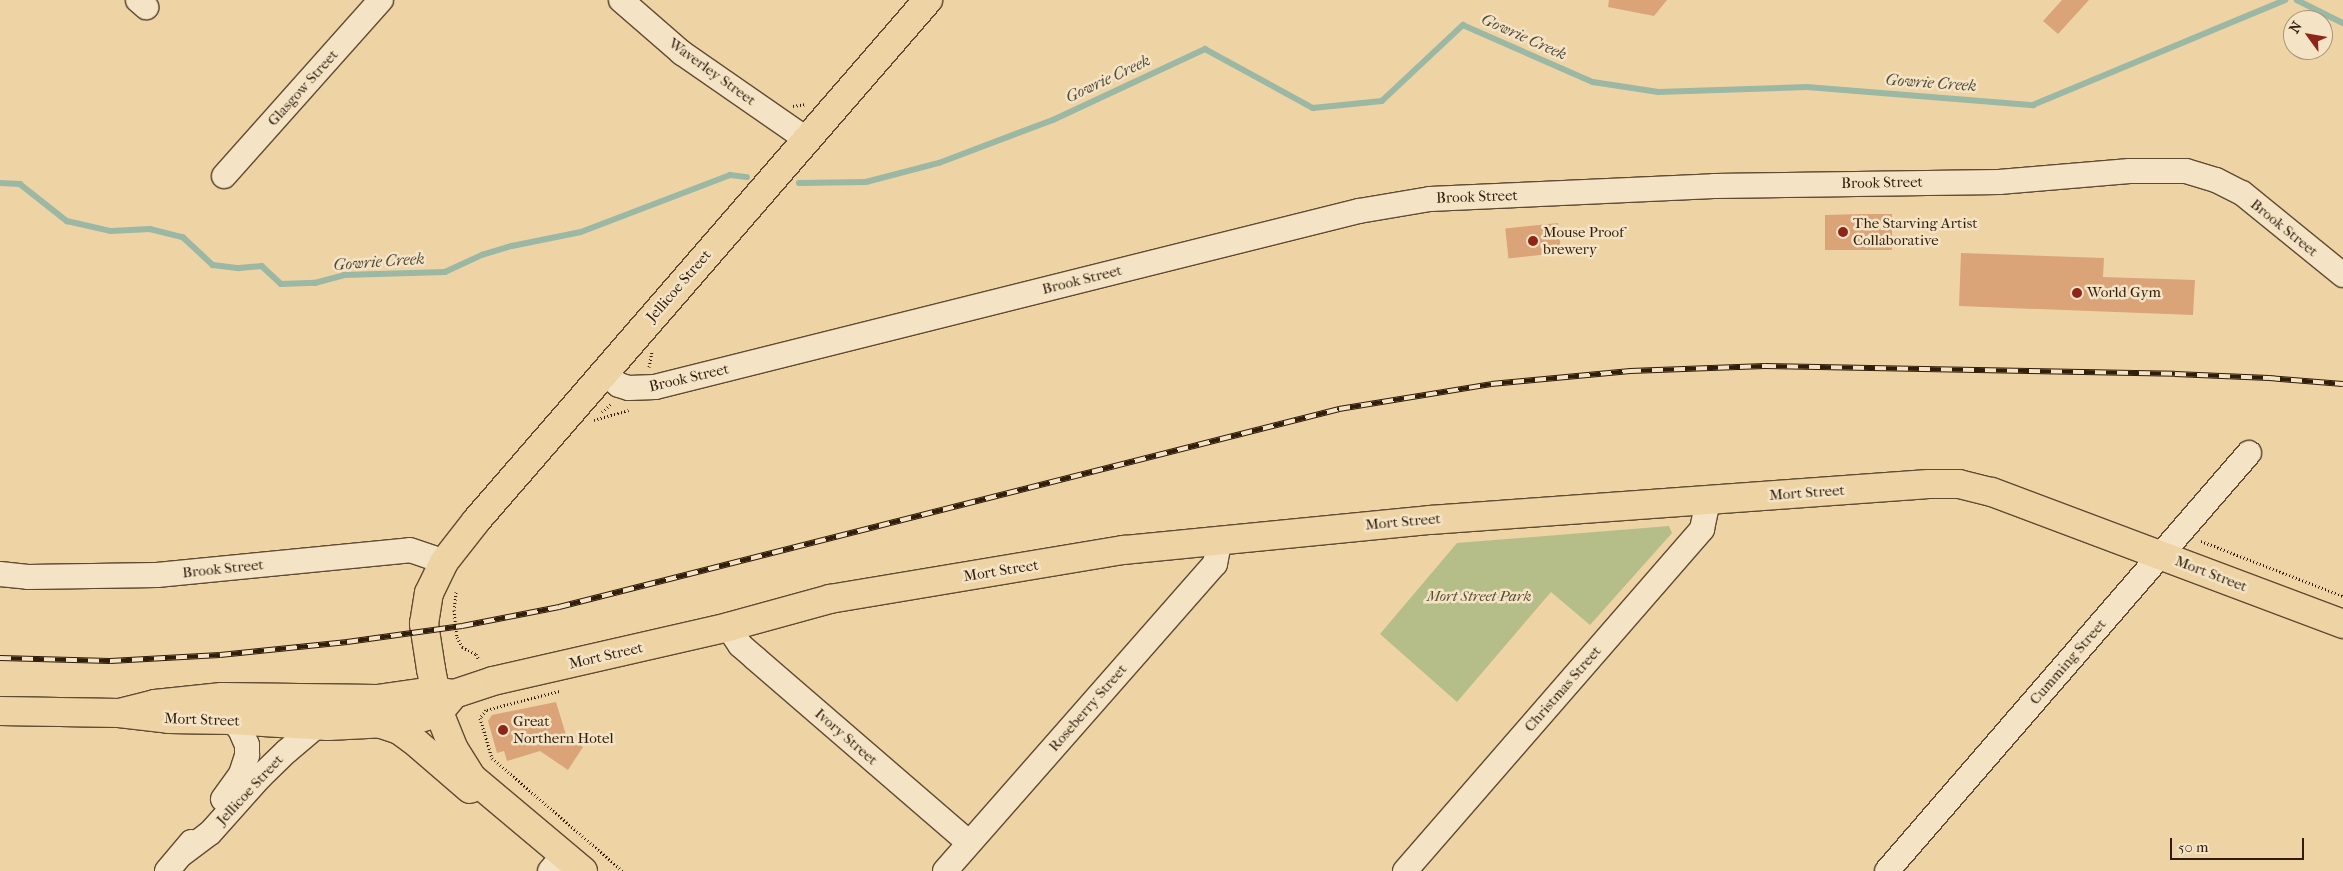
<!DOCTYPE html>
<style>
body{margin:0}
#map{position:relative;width:2343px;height:871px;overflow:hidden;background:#eed4a5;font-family:"IM FELL French Canon",serif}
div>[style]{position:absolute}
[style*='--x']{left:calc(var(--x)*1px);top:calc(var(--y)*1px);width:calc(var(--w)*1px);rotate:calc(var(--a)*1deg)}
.green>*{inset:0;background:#b5bd88}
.stream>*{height:5.5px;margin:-2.75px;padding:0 2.75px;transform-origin:2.75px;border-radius:2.75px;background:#9ab8a4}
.building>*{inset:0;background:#dba378;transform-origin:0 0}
.path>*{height:3px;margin-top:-1.5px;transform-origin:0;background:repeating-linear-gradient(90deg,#311d0c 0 1px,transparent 0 3.5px)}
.roads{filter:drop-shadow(1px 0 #604b32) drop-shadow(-1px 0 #604b32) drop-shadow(0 1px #604b32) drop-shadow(0 -1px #604b32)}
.minor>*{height:24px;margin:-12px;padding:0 12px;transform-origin:12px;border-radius:12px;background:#f4e3c4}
.major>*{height:28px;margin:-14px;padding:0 14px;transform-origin:14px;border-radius:14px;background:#eed4a5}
.rail>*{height:5.5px;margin-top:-2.75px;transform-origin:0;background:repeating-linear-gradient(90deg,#f4e3c4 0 11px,#311d0c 0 22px);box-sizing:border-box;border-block:1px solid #311d0c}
.dots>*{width:14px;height:14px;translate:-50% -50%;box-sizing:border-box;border:2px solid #f4e3c4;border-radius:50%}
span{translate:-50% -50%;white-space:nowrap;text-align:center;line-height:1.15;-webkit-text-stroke:5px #f4e3c4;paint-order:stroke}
.street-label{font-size:15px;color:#311d0c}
.poi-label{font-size:15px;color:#311d0c}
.left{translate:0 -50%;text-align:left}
.park-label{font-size:15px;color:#594d31;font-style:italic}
.water-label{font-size:16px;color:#504c3a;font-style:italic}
.north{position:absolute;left:2283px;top:10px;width:50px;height:50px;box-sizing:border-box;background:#f4e3c4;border:1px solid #a6947a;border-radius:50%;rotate:302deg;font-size:14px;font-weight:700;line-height:20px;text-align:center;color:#311d0c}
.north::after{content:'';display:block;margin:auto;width:18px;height:22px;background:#8f2418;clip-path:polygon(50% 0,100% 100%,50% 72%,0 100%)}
.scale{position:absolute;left:2170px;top:838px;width:134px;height:22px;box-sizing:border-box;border:2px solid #311d0c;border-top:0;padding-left:6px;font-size:15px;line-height:18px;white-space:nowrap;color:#311d0c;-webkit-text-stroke:4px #f4e3c4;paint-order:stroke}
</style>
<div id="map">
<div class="green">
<div style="clip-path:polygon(1669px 526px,1672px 533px,1590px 625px,1551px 592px,1457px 702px,1380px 634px,1457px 543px)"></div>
</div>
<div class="stream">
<div style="--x:2297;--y:0;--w:51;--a:26.6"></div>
<div style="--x:0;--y:183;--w:20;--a:3"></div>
<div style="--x:20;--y:184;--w:60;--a:38.2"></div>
<div style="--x:67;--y:221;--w:45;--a:12.8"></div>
<div style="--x:111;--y:231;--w:39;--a:-3"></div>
<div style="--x:150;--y:229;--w:34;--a:14"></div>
<div style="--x:183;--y:237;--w:41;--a:43"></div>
<div style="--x:213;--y:265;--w:26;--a:7"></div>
<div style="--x:239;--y:268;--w:23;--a:-5"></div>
<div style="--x:262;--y:266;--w:26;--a:43"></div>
<div style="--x:281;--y:284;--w:34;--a:-2"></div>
<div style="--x:315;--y:283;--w:30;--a:-15"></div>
<div style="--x:344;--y:275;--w:101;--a:-1.7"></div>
<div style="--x:445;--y:272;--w:41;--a:-24.7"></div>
<div style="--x:482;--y:255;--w:31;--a:-17"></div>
<div style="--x:512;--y:246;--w:70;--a:-11.5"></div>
<div style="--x:581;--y:232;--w:160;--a:-20.9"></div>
<div style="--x:730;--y:175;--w:17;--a:7"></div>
<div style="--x:799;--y:183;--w:67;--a:-0.9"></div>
<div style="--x:866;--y:182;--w:75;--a:-14.6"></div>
<div style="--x:939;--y:163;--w:122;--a:-20.7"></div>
<div style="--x:1053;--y:120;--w:168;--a:-25"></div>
<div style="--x:1205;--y:49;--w:123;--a:28.6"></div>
<div style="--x:1313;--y:108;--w:69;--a:-5.8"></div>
<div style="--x:1382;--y:101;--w:111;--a:-43.2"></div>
<div style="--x:1463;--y:25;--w:142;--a:23.7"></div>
<div style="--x:1593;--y:82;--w:66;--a:8.7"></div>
<div style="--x:1658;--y:92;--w:149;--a:-1.9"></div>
<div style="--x:1807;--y:87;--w:227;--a:4.6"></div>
<div style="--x:2033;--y:105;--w:273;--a:-22.6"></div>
</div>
<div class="building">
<div style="clip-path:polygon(1609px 0,1667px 0,1654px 16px,1608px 7px)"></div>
<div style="clip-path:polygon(2062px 0,2089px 0,2058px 34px,2043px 21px)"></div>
<div style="clip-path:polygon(1861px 214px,1892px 214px,1892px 250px,1825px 250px,1825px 215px)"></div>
<div style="left:1558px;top:223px;width:30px;height:53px;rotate:84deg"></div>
<div style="clip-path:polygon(1961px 253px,2104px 258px,2103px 277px,2195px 280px,2193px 315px,1959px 306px)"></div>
<div style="clip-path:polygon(556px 702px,566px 735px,583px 747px,568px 770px,540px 751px,507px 761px,504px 751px,497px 753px,488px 721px,492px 715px)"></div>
</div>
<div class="path">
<div style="--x:793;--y:106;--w:14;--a:-8"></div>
<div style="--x:649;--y:367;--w:15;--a:-79"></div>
<div style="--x:602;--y:412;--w:13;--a:-42"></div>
<div style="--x:594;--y:420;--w:36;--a:-16"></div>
<div style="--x:2201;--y:541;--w:152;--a:21.2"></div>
<div style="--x:456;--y:592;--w:18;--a:96"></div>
<div style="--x:454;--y:610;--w:27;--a:84"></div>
<div style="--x:457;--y:637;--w:11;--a:63"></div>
<div style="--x:462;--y:647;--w:16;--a:27"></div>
<div style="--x:476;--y:654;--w:7;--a:63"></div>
<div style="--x:559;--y:691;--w:75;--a:165.4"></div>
<div style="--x:486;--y:710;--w:10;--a:127"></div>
<div style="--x:480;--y:718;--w:42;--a:73.3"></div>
<div style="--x:492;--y:758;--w:173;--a:40.8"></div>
</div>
<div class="roads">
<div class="minor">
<div style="--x:138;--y:0;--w:11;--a:41"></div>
<div style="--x:621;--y:0;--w:81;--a:41"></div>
<div style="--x:682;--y:53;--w:151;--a:34.7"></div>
<div style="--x:224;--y:176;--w:236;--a:-48.3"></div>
<div style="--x:604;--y:373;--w:19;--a:39"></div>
<div style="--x:619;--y:385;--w:10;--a:17"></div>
<div style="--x:629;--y:388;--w:26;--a:-2"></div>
<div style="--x:655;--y:387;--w:726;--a:-14.04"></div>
<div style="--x:1359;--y:211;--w:72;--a:-9.6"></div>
<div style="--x:1430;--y:199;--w:284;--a:-2.6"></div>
<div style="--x:1714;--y:186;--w:285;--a:-0.8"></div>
<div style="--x:1999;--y:182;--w:131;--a:-4.8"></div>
<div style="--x:2130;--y:171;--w:56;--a:0"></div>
<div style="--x:2186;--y:171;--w:31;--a:17"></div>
<div style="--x:2216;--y:180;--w:29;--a:27"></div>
<div style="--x:2242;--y:193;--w:130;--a:39.1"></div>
<div style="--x:0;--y:574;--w:28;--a:6"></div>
<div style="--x:28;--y:577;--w:129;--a:-0.9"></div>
<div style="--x:157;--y:575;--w:254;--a:-5.6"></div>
<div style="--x:410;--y:550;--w:36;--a:19"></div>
<div style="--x:728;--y:627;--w:22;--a:56"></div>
<div style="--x:740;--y:645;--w:21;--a:41"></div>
<div style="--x:756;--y:659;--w:281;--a:40.8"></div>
<div style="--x:223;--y:799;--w:31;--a:-54"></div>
<div style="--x:241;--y:774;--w:20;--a:-72"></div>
<div style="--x:247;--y:755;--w:10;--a:-90"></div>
<div style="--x:247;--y:745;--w:17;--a:-114"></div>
<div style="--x:240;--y:729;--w:13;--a:-135"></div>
<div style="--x:182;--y:854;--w:35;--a:-37"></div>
<div style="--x:210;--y:833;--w:76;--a:-48.2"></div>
<div style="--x:261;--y:776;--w:36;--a:-44"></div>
<div style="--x:287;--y:751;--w:39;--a:-40"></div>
<div style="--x:167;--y:871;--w:38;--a:-50"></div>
<div style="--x:550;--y:871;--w:21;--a:-49"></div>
<div style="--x:945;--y:871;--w:409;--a:-48.7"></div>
<div style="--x:1215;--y:564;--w:25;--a:-79"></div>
<div style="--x:1405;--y:871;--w:453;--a:-49"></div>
<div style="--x:1702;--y:529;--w:29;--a:-78"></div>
<div style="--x:1887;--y:871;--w:553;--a:-49.11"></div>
</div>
<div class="major">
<div style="--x:0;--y:711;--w:119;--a:1"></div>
<div style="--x:119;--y:713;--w:50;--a:6.8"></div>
<div style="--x:169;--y:719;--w:62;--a:0.9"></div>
<div style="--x:231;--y:720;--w:97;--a:3.5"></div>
<div style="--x:328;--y:726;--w:79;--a:-2.9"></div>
<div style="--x:407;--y:722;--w:34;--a:-17"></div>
<div style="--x:439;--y:712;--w:17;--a:-50"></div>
<div style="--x:119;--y:713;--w:37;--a:-14"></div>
<div style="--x:155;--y:704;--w:67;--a:-6"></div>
<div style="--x:222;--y:697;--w:155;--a:0.7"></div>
<div style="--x:377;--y:699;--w:58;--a:-8"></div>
<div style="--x:434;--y:691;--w:20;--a:9"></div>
<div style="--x:454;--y:694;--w:41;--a:-18.4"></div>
<div style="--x:493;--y:681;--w:241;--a:-12.9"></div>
<div style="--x:728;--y:627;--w:106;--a:-15.4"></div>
<div style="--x:830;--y:599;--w:298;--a:-9.5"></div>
<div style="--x:1124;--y:550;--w:307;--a:-5.6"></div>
<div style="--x:1430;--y:520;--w:500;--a:-4.13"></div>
<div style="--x:1929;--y:484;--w:30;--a:0"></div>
<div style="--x:1959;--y:484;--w:34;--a:14"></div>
<div style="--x:1992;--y:492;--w:375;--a:20.6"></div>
<div style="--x:381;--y:724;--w:19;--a:18"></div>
<div style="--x:399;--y:730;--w:17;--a:36"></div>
<div style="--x:413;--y:740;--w:75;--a:40.7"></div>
<div style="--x:583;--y:871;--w:145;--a:-140"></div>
<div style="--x:472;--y:778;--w:36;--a:-122"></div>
<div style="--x:453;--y:747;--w:35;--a:-112"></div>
<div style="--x:440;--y:715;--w:47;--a:-101.1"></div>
<div style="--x:431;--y:669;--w:46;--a:-98.8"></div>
<div style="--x:424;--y:624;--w:31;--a:-81"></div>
<div style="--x:429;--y:593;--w:34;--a:-64"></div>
<div style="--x:444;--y:562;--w:52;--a:-52"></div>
<div style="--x:476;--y:521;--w:690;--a:-49.06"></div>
</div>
</div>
<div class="rail">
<div style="--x:0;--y:658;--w:110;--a:1.6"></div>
<div style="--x:110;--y:661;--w:110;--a:-3.1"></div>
<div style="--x:220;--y:655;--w:128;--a:-5.8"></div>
<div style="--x:347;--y:642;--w:116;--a:-7.9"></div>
<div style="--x:462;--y:626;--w:99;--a:-11.1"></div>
<div style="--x:559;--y:607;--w:805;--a:-14.24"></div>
<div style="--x:1339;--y:409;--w:154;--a:-9.3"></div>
<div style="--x:1491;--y:384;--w:140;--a:-5.3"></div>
<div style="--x:1630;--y:371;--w:135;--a:-2.1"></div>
<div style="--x:1765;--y:366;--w:410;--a:1.1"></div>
<div style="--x:2175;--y:374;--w:94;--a:2.4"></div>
<div style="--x:2269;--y:378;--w:74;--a:4.6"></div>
</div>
<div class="dots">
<div style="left:1843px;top:232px;background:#8f2418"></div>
<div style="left:1533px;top:241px;background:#8f2418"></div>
<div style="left:2077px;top:293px;background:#8f2418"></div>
<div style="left:503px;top:730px;background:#8f2418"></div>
</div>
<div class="street-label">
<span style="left:712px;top:72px;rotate:36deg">Waverley Street</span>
<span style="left:303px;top:88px;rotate:-48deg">Glasgow Street</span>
<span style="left:1882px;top:183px;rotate:-1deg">Brook Street</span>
<span style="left:1477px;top:197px;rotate:-2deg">Brook Street</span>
<span style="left:2284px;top:228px;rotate:39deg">Brook Street</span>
<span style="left:1082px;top:280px;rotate:-14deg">Brook Street</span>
<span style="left:679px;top:286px;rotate:-49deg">Jellicoe Street</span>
<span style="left:689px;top:378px;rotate:-13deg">Brook Street</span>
<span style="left:1807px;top:493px;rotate:-4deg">Mort Street</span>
<span style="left:1403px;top:522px;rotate:-5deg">Mort Street</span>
<span style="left:223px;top:569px;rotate:-6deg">Brook Street</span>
<span style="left:1001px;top:571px;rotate:-9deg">Mort Street</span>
<span style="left:2211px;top:574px;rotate:21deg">Mort Street</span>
<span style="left:606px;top:656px;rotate:-13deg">Mort Street</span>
<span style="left:2068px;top:662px;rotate:-49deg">Cumming Street</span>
<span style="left:1563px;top:689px;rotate:-49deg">Christmas Street</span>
<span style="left:1088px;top:708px;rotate:-49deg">Roseberry Street</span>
<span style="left:202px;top:720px;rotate:2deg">Mort Street</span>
<span style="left:846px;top:737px;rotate:41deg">Ivory Street</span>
<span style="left:250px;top:790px;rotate:-47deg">Jellicoe Street</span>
</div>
<div class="poi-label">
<span class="left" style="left:1853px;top:232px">The Starving Artist<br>Collaborative</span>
<span class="left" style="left:1543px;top:241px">Mouse Proof<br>brewery</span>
<span class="left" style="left:2087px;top:293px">World Gym</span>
<span class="left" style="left:513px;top:730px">Great<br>Northern Hotel</span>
</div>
<div class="park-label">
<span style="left:1479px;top:597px">Mort Street Park</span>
</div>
<div class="water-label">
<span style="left:1524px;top:37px;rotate:24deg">Gowrie Creek</span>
<span style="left:1108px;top:79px;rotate:-25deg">Gowrie Creek</span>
<span style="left:1931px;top:83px;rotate:4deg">Gowrie Creek</span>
<span style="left:379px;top:262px;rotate:-4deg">Gowrie Creek</span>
</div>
<div class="north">N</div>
<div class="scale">50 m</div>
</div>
